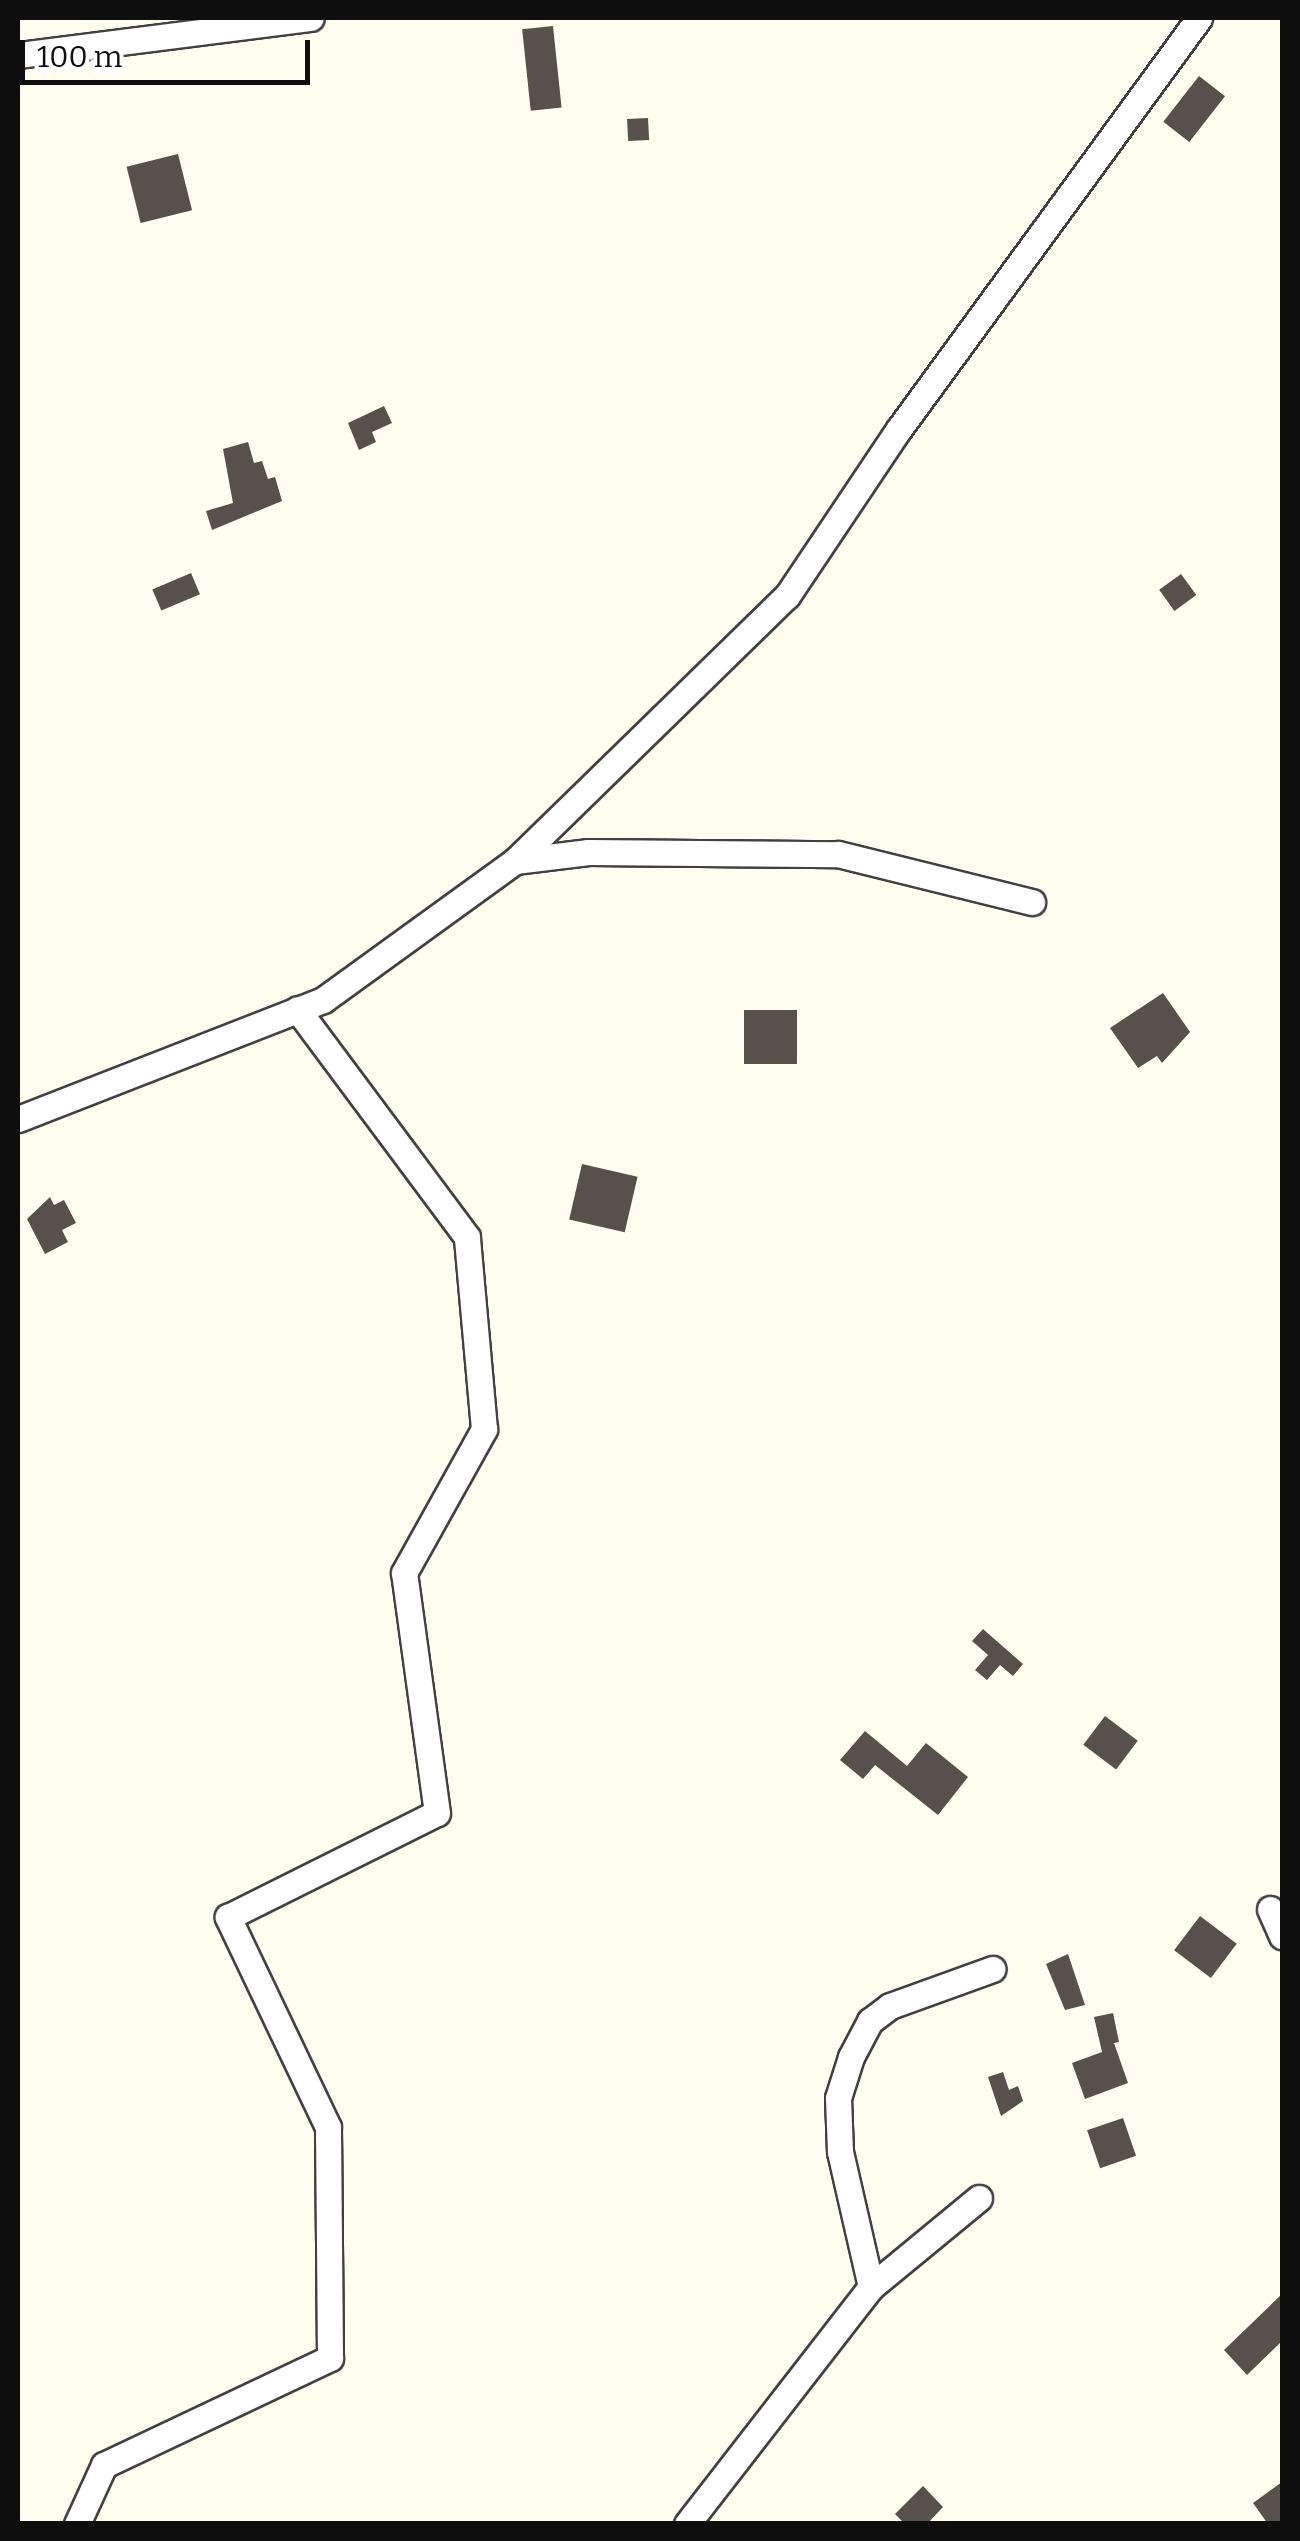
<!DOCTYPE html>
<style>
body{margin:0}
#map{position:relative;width:1300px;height:2541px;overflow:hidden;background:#fffdf0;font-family:Bitter,serif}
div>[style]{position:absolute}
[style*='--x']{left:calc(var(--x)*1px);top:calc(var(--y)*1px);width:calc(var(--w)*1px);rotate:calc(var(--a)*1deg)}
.building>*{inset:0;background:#57504b;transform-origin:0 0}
.roads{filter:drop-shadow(2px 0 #414141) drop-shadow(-2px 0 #414141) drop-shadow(0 2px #414141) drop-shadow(0 -2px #414141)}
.minor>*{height:25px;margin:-12.5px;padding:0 12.5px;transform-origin:12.5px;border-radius:12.5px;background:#fff}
span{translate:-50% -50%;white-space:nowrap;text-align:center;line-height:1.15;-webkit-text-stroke:10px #fff;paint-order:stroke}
.frame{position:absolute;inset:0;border:20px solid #0e0e0e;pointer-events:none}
.scale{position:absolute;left:20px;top:40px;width:290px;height:45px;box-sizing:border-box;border:5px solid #0e0e0e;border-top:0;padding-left:12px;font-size:30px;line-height:35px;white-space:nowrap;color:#0e0e0e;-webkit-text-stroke:8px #fff;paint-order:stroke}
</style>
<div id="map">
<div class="building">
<div style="left:553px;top:26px;width:82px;height:31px;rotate:84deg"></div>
<div style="left:1199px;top:76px;width:33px;height:58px;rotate:38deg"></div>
<div style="left:648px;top:118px;width:22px;height:21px;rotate:87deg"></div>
<div style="left:178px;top:154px;width:58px;height:53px;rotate:76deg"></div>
<div style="clip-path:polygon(384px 406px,392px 423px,372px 432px,376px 442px,359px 450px,348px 423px)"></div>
<div style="clip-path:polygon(248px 442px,254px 463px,262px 461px,268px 479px,275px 477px,282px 501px,212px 530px,206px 511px,233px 503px,223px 449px)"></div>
<div style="left:191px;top:573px;width:23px;height:42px;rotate:67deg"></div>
<div style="left:1181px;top:574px;width:26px;height:27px;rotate:54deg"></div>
<div style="clip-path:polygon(1163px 993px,1190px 1032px,1162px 1063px,1157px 1056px,1138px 1068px,1110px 1028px)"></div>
<div style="left:744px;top:1010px;width:53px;height:54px"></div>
<div style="left:582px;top:1164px;width:57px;height:57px;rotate:13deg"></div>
<div style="clip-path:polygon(50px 1197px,54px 1205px,64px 1200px,76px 1223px,62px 1230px,68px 1242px,45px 1254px,27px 1219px)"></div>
<div style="clip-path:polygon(983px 1629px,1023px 1664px,1013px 1676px,1000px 1665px,987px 1680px,975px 1670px,988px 1655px,972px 1641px)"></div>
<div style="left:1105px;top:1716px;width:41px;height:36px;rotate:37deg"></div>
<div style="clip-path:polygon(865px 1731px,907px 1766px,926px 1743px,968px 1777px,938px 1815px,875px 1765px,863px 1779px,840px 1760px)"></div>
<div style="left:1200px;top:1916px;width:46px;height:43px;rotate:37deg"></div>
<div style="clip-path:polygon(1068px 1954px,1085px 2005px,1065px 2010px,1046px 1964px)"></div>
<div style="clip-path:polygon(1113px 2013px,1119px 2042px,1114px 2043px,1128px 2083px,1085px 2099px,1072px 2063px,1102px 2052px,1094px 2017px)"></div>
<div style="clip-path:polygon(1003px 2072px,1009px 2090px,1018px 2086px,1023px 2101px,1001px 2116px,988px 2077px)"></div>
<div style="left:1123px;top:2118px;width:40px;height:38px;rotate:71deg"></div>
<div style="clip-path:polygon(1282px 2294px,1282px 2341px,1247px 2375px,1224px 2350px)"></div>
<div style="clip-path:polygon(1282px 2482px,1282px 2524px,1268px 2524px,1253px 2503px)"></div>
<div style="clip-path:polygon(923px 2486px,943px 2507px,927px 2524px,905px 2524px,895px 2514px)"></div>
</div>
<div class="roads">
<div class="minor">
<div style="--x:18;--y:55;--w:295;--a:-7.2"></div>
<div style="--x:515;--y:861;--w:380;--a:-44.3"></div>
<div style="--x:787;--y:596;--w:201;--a:-56.2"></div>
<div style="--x:899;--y:429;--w:509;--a:-53.87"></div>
<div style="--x:18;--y:1119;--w:327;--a:-21.3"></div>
<div style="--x:323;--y:1000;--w:237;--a:-35.9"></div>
<div style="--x:515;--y:861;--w:74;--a:-7"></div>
<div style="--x:588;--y:852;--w:250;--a:0.5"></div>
<div style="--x:838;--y:854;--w:200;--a:13.9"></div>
<div style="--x:1270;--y:1909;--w:30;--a:66"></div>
<div style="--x:871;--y:2287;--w:139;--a:-102.9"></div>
<div style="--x:840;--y:2152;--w:54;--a:-92.1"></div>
<div style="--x:838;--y:2098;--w:43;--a:-72.4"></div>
<div style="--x:851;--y:2057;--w:41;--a:-62.2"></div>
<div style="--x:870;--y:2021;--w:25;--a:-37"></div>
<div style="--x:890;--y:2006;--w:109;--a:-19.9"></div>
<div style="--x:77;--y:2524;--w:65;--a:-65.4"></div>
<div style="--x:104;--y:2465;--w:250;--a:-25.3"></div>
<div style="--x:330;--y:2358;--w:231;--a:-90.5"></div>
<div style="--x:328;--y:2127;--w:233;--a:-115.5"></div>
<div style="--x:228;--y:1917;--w:233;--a:-26.5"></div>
<div style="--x:437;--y:1813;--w:242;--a:-97.8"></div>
<div style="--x:404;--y:1573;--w:165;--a:-60.9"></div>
<div style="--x:484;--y:1429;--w:193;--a:-95.1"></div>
<div style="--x:467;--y:1237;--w:284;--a:-126.7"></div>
<div style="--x:687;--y:2524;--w:300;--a:-52.2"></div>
<div style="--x:871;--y:2287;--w:140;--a:-39.5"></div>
</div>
</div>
<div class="frame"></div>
<div class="scale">100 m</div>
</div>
